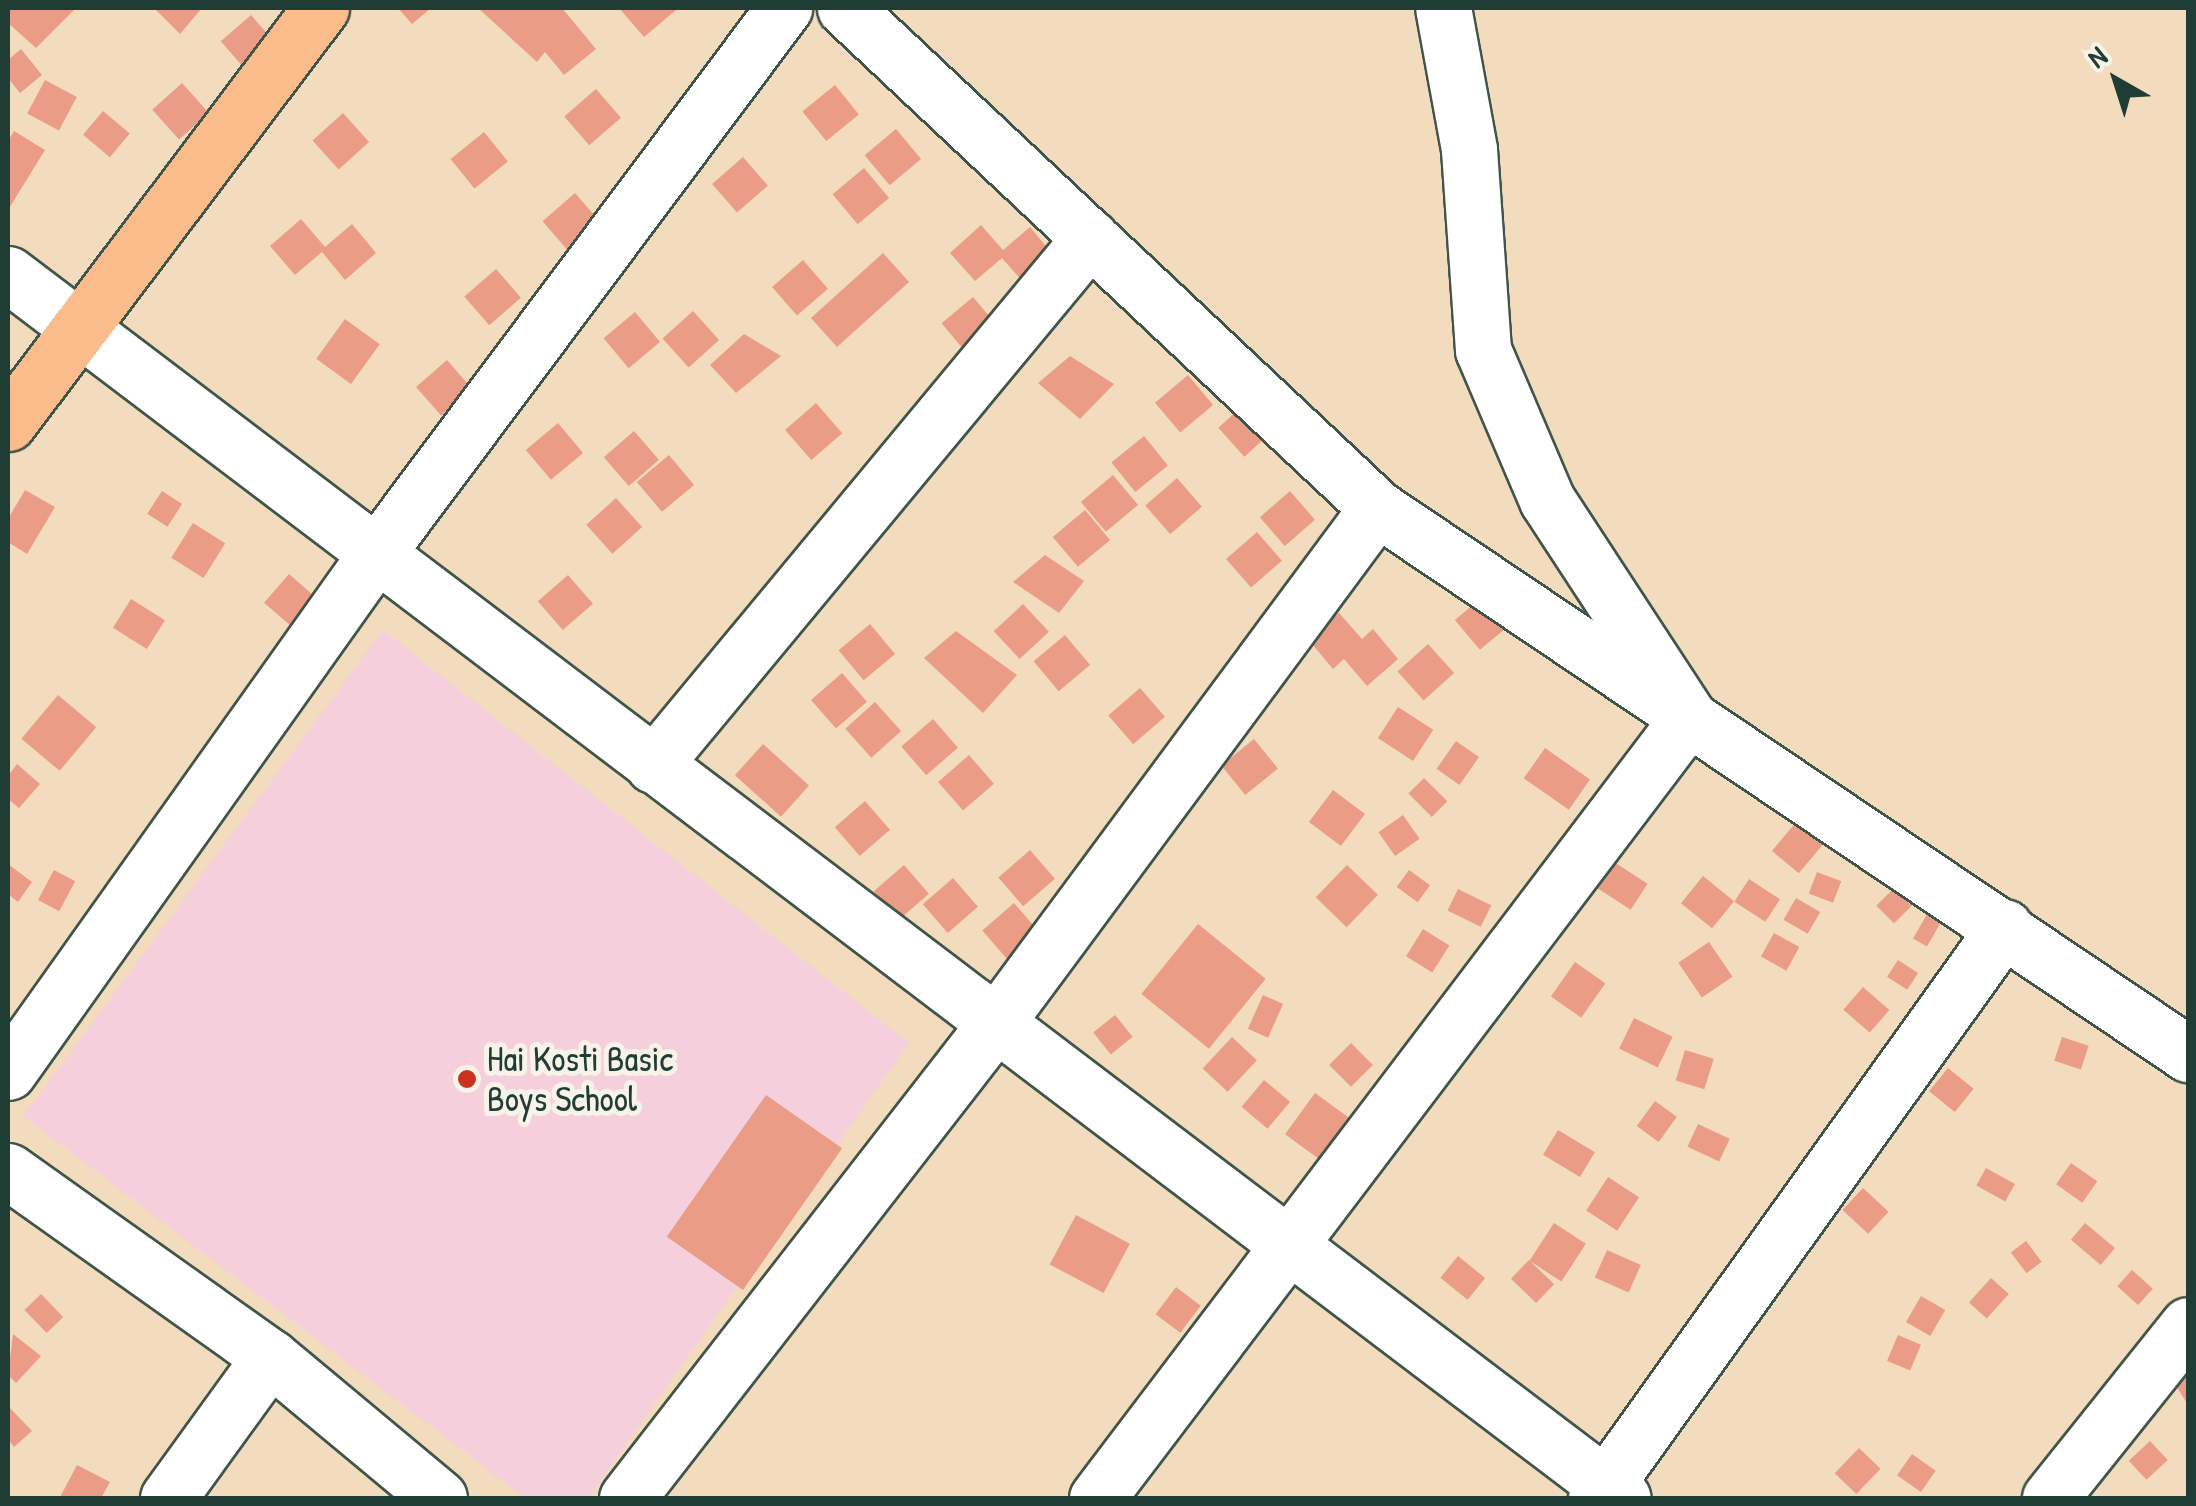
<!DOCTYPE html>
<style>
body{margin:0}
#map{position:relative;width:2196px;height:1506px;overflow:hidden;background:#f3dbbd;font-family:"Patrick Hand",sans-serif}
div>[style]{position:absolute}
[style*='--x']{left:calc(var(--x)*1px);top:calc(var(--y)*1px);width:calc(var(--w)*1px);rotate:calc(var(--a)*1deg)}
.built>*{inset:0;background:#f5cfdb}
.building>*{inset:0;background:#eb9c87;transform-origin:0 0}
.roads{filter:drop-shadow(2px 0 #3f5549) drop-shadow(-2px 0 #3f5549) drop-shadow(0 2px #3f5549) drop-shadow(0 -2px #3f5549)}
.minor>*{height:55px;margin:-27.5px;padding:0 27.5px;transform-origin:27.5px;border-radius:27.5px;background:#fff}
.major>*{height:55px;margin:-27.5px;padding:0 27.5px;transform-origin:27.5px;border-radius:27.5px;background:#fabc8b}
.dots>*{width:28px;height:28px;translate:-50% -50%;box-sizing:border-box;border:5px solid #f7f3e8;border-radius:50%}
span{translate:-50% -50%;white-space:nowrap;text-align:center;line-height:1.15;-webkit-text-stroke:10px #f7f3e8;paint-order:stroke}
.poi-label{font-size:35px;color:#1f3d34}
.left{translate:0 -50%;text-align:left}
.frame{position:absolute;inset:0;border:10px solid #1f3d34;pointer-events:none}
.north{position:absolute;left:2066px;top:30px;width:100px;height:100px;-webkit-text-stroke:8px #f7f3e8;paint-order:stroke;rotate:321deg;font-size:28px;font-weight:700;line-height:40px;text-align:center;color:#1f3d34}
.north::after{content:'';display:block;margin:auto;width:35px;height:45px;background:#1f3d34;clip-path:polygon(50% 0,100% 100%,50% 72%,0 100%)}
</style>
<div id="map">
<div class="built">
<div style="clip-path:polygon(383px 630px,909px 1043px,588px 1498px,525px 1498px,23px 1116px)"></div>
</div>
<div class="building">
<div style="clip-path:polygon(8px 8px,76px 8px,36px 48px,8px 23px)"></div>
<div style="clip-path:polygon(154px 8px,202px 8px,180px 34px)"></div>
<div style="clip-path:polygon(398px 8px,431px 8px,412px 24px)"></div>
<div style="clip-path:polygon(478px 8px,562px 8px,596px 49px,564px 75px,545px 52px,537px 62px)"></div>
<div style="clip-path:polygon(619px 8px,674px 8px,676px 10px,644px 37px)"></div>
<div style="left:251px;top:15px;width:38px;height:40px;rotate:49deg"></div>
<div style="clip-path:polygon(21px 49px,42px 75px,20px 93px,8px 78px,8px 60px)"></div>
<div style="left:45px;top:80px;width:36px;height:38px;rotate:28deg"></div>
<div style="left:182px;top:83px;width:40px;height:40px;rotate:48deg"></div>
<div style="left:835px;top:85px;width:38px;height:42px;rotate:51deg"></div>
<div style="left:596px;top:89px;width:38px;height:42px;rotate:49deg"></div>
<div style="left:103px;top:111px;width:35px;height:31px;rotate:40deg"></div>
<div style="left:343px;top:113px;width:39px;height:41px;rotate:48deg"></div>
<div style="left:896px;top:129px;width:39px;height:41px;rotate:50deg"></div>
<div style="clip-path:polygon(14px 131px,45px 150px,8px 210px,8px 141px)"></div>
<div style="left:484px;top:132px;width:38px;height:43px;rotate:51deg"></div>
<div style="left:743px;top:157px;width:38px;height:41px;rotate:49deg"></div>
<div style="left:864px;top:168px;width:39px;height:41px;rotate:50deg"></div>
<div style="left:575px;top:193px;width:38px;height:43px;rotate:49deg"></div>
<div style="clip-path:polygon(301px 219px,325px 247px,352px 224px,376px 253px,345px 280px,322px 252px,295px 275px,270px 246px)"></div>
<div style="clip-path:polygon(981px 225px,1003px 250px,1030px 227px,1055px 257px,1024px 283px,1002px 258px,975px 281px,950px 253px)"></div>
<div style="left:883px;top:253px;width:39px;height:97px;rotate:48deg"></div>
<div style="left:803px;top:260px;width:38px;height:41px;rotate:49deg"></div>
<div style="left:496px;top:269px;width:38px;height:42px;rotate:49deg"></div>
<div style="left:973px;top:297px;width:38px;height:41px;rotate:50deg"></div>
<div style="left:693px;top:311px;width:39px;height:41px;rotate:48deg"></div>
<div style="left:635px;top:312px;width:39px;height:41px;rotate:50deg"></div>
<div style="left:345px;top:319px;width:43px;height:49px;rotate:36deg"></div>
<div style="clip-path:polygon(744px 334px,781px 356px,736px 393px,710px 365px)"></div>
<div style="clip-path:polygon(1070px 356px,1114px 384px,1080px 419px,1038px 383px)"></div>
<div style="left:447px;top:360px;width:38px;height:41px;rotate:49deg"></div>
<div style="left:1188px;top:375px;width:39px;height:43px;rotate:50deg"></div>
<div style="left:1248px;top:401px;width:39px;height:40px;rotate:48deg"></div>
<div style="left:816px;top:403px;width:40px;height:41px;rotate:49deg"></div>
<div style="left:558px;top:423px;width:39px;height:42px;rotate:50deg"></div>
<div style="left:634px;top:431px;width:38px;height:40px;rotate:49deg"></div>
<div style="left:1144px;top:436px;width:38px;height:42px;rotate:51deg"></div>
<div style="left:669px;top:455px;width:39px;height:42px;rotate:50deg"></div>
<div style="left:1113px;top:475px;width:39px;height:42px;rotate:50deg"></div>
<div style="left:1177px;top:478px;width:38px;height:42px;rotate:49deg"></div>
<div style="clip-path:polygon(25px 490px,55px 507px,27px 554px,8px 542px,8px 519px)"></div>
<div style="left:162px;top:491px;width:24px;height:27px;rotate:33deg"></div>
<div style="left:1290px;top:491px;width:38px;height:40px;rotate:49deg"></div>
<div style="left:616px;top:498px;width:39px;height:40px;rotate:48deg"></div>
<div style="left:1085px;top:510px;width:39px;height:42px;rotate:50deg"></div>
<div style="left:193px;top:523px;width:38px;height:41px;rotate:32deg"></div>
<div style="left:1257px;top:532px;width:38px;height:41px;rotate:49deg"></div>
<div style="clip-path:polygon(1045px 555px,1084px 581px,1059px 613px,1013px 582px)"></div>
<div style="left:289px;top:574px;width:41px;height:38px;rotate:41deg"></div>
<div style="left:568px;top:575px;width:38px;height:40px;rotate:49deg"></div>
<div style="left:1487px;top:593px;width:39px;height:42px;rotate:50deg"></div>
<div style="left:131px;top:599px;width:40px;height:34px;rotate:32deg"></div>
<div style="left:1023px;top:604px;width:38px;height:40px;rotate:47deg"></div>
<div style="clip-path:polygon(1339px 613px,1362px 639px,1373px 629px,1398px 659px,1367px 686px,1344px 659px,1333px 669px,1308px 639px)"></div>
<div style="left:870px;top:624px;width:39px;height:41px;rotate:50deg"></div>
<div style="clip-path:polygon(956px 631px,1017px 675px,983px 713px,924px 658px)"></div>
<div style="left:1065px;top:635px;width:39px;height:41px;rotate:50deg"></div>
<div style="left:1428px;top:644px;width:39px;height:41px;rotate:48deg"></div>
<div style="left:842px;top:673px;width:38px;height:41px;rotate:49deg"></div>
<div style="left:1140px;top:688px;width:38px;height:42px;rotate:49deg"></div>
<div style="left:58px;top:695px;width:50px;height:57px;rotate:40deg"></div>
<div style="left:875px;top:702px;width:39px;height:40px;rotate:48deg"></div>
<div style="left:1398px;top:707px;width:42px;height:37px;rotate:33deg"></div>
<div style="left:933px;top:719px;width:38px;height:42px;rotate:49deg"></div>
<div style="left:1254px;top:739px;width:38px;height:42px;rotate:51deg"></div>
<div style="left:1456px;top:741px;width:28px;height:34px;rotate:35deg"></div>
<div style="left:763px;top:744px;width:62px;height:42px;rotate:42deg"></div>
<div style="left:1545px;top:748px;width:55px;height:37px;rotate:35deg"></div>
<div style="left:969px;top:755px;width:38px;height:41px;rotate:49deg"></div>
<div style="clip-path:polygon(17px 764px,40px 784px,19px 808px,8px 799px,8px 776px)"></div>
<div style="left:1424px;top:778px;width:33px;height:22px;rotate:45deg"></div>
<div style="left:1333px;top:790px;width:40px;height:40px;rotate:37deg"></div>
<div style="left:865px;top:801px;width:38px;height:40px;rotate:49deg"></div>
<div style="left:1403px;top:815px;width:29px;height:30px;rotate:55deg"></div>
<div style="left:1797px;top:821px;width:35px;height:39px;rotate:40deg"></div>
<div style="left:1030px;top:850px;width:38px;height:42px;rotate:49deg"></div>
<div style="left:1614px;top:862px;width:40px;height:31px;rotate:33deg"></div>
<div style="clip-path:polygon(8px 864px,32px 882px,18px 902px,8px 894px)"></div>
<div style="left:904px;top:865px;width:38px;height:40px;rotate:49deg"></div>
<div style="left:1347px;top:865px;width:43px;height:45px;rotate:44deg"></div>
<div style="left:54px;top:870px;width:24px;height:34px;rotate:28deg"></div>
<div style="left:1409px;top:870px;width:26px;height:21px;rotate:36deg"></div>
<div style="left:1817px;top:872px;width:26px;height:23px;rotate:21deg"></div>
<div style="left:1703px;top:876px;width:40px;height:35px;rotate:39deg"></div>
<div style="left:953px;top:878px;width:38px;height:40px;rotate:49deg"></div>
<div style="left:1749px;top:879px;width:37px;height:27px;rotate:33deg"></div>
<div style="left:1894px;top:888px;width:25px;height:25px;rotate:45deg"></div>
<div style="left:1458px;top:889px;width:37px;height:24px;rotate:26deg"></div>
<div style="left:1796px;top:898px;width:28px;height:25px;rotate:30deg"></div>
<div style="left:1014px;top:903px;width:38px;height:42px;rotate:49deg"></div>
<div style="left:1930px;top:909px;width:16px;height:34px;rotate:30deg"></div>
<div style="left:1198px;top:924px;width:87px;height:90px;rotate:39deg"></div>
<div style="left:1423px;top:929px;width:31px;height:32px;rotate:32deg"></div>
<div style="left:1774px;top:933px;width:29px;height:27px;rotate:29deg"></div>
<div style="left:1709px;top:942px;width:42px;height:37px;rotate:56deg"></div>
<div style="left:1898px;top:960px;width:24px;height:20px;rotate:33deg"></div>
<div style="left:1575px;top:962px;width:37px;height:42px;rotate:35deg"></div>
<div style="left:1863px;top:987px;width:35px;height:30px;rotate:41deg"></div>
<div style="left:1263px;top:995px;width:22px;height:37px;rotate:24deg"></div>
<div style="left:1115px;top:1015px;width:28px;height:28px;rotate:51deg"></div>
<div style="left:1634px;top:1018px;width:43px;height:34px;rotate:26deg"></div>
<div style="left:1232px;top:1037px;width:34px;height:43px;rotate:43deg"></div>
<div style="left:2062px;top:1037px;width:28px;height:25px;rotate:18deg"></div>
<div style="left:1351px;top:1043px;width:31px;height:31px;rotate:45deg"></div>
<div style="left:1685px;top:1050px;width:30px;height:32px;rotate:17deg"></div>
<div style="left:1948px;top:1068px;width:33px;height:30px;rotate:39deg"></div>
<div style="left:1264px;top:1080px;width:34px;height:35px;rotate:40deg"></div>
<div style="left:1315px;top:1093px;width:42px;height:51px;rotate:36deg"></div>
<div style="left:766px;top:1095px;width:93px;height:173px;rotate:35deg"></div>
<div style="left:1655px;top:1101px;width:27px;height:31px;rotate:36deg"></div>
<div style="left:1698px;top:1124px;width:35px;height:25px;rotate:25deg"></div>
<div style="left:1558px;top:1130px;width:43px;height:29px;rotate:31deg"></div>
<div style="left:2071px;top:1163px;width:32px;height:26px;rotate:35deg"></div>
<div style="left:1986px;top:1168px;width:33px;height:20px;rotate:29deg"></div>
<div style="left:1608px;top:1177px;width:37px;height:40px;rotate:33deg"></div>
<div style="left:1863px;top:1188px;width:35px;height:30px;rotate:43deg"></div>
<div style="left:1076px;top:1215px;width:61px;height:56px;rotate:28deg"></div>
<div style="left:1554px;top:1223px;width:38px;height:45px;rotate:33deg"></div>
<div style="left:2085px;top:1223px;width:39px;height:22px;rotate:40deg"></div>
<div style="left:2026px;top:1241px;width:26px;height:19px;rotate:53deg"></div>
<div style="left:1607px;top:1250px;width:37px;height:30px;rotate:24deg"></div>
<div style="left:1458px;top:1256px;width:35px;height:28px;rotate:39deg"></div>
<div style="left:1529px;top:1260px;width:35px;height:26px;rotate:44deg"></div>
<div style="left:2132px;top:1270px;width:28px;height:22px;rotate:42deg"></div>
<div style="left:1991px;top:1278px;width:24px;height:33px;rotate:42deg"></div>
<div style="left:1176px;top:1287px;width:31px;height:34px;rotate:37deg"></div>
<div style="left:41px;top:1294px;width:32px;height:23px;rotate:46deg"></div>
<div style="left:1921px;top:1296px;width:28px;height:30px;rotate:30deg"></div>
<div style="clip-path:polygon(13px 1334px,41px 1356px,16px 1383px,8px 1375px)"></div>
<div style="left:1898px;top:1335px;width:25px;height:28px;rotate:23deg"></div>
<div style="clip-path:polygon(2188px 1367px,2188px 1405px,2175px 1384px)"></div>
<div style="clip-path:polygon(10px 1408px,32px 1431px,14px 1447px,8px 1439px)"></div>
<div style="left:2150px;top:1441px;width:26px;height:29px;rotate:47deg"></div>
<div style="left:1859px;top:1448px;width:30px;height:35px;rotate:44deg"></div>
<div style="left:1912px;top:1454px;width:29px;height:26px;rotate:35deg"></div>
<div style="clip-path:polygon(77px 1465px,110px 1482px,101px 1498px,60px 1497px)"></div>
</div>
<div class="roads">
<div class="minor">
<div style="--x:845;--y:8;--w:730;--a:43.22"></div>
<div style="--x:1377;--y:508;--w:978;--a:33.95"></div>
<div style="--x:8;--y:274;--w:2026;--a:37.16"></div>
<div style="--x:653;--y:765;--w:685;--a:-50.33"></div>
<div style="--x:8;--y:1072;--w:635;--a:-54.61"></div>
<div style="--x:376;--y:554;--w:682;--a:-53.23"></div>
<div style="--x:8;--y:1171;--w:321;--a:35.4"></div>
<div style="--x:270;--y:1357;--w:220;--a:39.8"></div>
<div style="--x:168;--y:1498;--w:174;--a:-54.1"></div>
<div style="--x:627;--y:1498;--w:600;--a:-52.18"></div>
<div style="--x:995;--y:1024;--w:642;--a:-53.49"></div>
<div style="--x:1097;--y:1498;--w:980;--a:-52.84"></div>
<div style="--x:1689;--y:717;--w:259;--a:-123.2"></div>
<div style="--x:1547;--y:500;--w:163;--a:-113.1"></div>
<div style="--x:1483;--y:350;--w:201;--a:-94"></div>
<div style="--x:1469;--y:149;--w:143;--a:-100.4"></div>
<div style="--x:1596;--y:1498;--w:702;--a:-54.39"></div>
<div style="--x:2050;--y:1498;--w:221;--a:-51.4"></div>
</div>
<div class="major">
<div style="--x:8;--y:423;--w:520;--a:-52.98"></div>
</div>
</div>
<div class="dots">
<div style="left:467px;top:1079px;background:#c8321e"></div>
</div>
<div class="poi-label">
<span class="left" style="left:487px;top:1079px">Hai Kosti Basic<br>Boys School</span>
</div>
<div class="frame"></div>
<div class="north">N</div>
</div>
